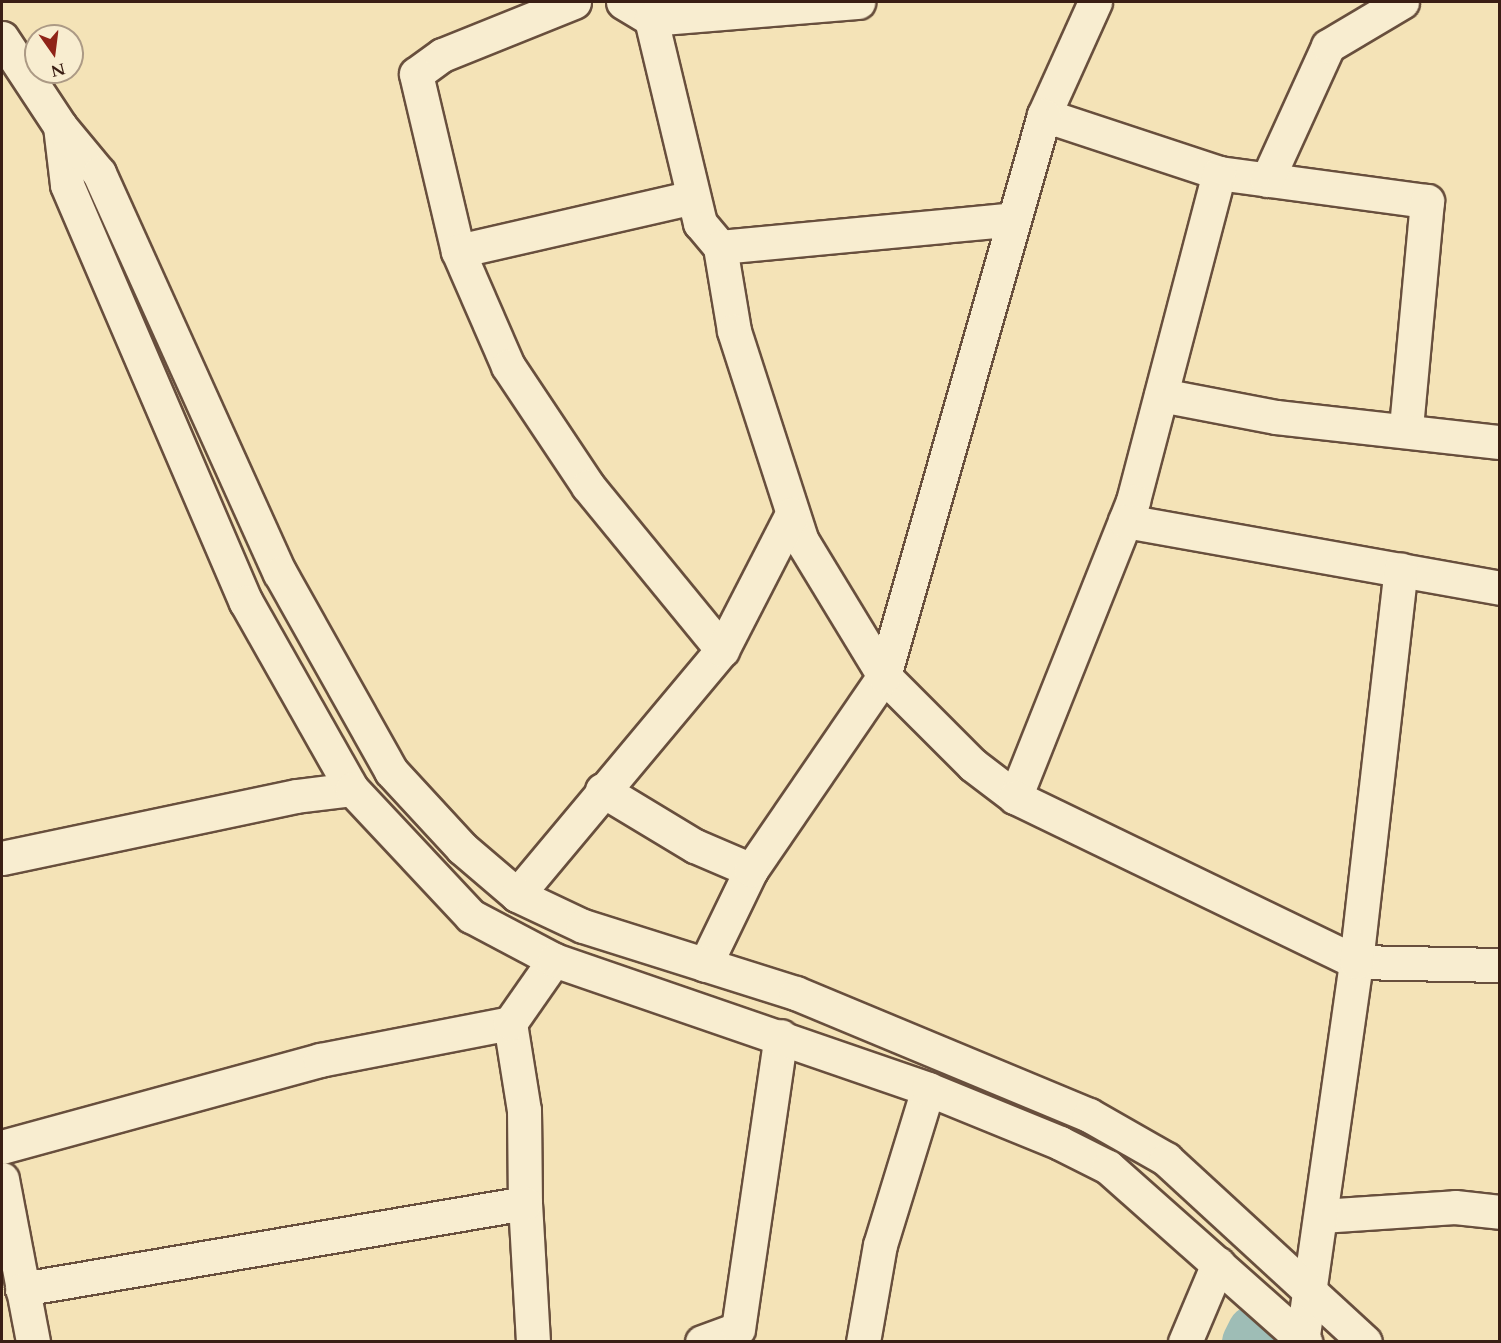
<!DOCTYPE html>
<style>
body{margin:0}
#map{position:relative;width:1501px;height:1343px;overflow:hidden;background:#f4e3b7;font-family:Cardo,serif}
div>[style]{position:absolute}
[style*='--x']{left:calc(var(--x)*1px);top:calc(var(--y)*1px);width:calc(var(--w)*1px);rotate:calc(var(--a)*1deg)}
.river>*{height:50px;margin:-25px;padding:0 25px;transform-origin:25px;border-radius:25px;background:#9ebdb6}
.roads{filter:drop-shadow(2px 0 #684f3d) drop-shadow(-2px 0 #684f3d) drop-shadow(0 2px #684f3d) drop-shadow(0 -2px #684f3d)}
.minor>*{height:33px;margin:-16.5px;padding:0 16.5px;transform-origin:16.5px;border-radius:16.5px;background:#f8edd0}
.tertiary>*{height:33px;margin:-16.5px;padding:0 16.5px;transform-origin:16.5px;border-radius:16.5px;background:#f8edd0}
span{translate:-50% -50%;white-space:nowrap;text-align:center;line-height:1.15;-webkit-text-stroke:4.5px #f8edd0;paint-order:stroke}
.frame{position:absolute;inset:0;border:3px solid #3a1e14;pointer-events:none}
.north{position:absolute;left:24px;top:24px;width:60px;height:60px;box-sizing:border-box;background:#f8edd0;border:2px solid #ac9a85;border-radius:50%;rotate:166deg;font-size:16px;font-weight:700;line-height:24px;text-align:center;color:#3a1e14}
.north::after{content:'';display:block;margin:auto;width:21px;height:27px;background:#8f2418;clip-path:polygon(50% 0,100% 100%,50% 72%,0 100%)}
</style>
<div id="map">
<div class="river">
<div style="--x:1247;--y:1342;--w:13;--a:-63"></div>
</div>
<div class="roads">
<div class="minor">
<div style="--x:574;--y:2;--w:142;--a:158.1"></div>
<div style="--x:442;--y:55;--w:32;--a:144"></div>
<div style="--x:416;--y:74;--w:182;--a:76.7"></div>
<div style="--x:458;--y:251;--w:125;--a:66.5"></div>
<div style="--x:508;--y:366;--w:144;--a:56.3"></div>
<div style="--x:588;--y:486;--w:212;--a:50.7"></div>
<div style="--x:623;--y:2;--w:33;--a:31"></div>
<div style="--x:651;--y:19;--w:208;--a:-4.7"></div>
<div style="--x:1095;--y:2;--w:124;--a:114.3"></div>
<div style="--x:1044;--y:115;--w:184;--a:18.3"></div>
<div style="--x:1219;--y:173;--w:210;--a:7.7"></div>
<div style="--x:1427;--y:201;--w:229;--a:95.3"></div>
<div style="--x:651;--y:19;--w:210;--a:76.5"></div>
<div style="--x:700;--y:223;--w:31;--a:50"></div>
<div style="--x:720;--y:247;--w:85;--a:80.5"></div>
<div style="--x:734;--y:331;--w:221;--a:72.1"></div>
<div style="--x:802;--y:541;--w:158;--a:58.7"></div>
<div style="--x:884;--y:676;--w:126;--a:45"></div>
<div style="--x:973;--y:765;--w:53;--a:37.3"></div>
<div style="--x:1219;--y:173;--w:339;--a:104.7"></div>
<div style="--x:1133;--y:501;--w:319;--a:111.7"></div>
<div style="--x:1015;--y:797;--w:379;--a:25.8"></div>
<div style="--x:1356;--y:962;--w:144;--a:1.2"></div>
<div style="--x:1267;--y:180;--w:147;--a:-65.5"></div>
<div style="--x:1328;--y:46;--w:86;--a:-30.7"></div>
<div style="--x:720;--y:247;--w:295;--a:-5.4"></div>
<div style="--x:458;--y:251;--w:241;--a:-12.9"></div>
<div style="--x:1161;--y:395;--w:117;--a:10.8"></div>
<div style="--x:1276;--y:417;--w:225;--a:6.4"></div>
<div style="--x:1125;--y:521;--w:381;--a:10.1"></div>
<div style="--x:602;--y:790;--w:109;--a:31.1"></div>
<div style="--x:695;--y:846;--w:61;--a:23.2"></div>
<div style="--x:2;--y:858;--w:300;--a:-11.9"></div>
<div style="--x:296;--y:796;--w:56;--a:-7.1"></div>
<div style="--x:517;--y:895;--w:319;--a:-50.1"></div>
<div style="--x:722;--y:650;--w:153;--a:-62.8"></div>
<div style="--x:705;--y:965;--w:106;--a:-64.2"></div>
<div style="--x:751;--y:870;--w:235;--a:-55.6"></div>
<div style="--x:884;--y:676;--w:583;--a:-74.08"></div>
<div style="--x:510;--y:1023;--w:88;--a:80.9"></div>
<div style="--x:524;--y:1110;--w:93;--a:89.4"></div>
<div style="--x:525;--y:1203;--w:139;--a:86.7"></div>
<div style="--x:2;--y:1147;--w:330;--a:-15.3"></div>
<div style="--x:320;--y:1060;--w:194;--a:-11"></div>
<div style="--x:510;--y:1023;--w:77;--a:-55.1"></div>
<div style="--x:2;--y:1179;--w:166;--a:79.2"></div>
<div style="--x:1321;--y:1216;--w:134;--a:-3.8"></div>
<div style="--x:1455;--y:1207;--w:45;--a:6.3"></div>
<div style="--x:22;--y:1289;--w:510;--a:-9.7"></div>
<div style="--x:702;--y:1342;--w:38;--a:-20"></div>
<div style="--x:738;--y:1329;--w:296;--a:-81.7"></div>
<div style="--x:863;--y:1342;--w:98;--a:-80.1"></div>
<div style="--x:880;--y:1245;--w:163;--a:-72.9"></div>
<div style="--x:1185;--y:1342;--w:85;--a:-67.1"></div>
<div style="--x:1302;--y:1342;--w:384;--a:-81.9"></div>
<div style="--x:1356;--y:962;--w:395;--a:-83.5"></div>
</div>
<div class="tertiary">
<div style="--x:2;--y:38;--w:105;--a:56.6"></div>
<div style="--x:60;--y:126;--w:59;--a:83.2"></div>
<div style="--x:67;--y:185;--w:454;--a:66.8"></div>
<div style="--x:246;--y:602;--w:215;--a:60.5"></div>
<div style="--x:352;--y:789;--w:174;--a:46.9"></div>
<div style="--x:471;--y:916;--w:94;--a:27.9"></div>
<div style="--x:554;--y:960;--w:396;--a:19"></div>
<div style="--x:928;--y:1089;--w:143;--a:22.2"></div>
<div style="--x:1060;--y:1143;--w:54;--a:26.6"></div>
<div style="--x:1108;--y:1167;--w:264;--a:41.6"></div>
<div style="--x:60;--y:126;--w:61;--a:50.3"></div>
<div style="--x:99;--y:173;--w:439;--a:65.7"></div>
<div style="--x:280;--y:573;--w:227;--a:60.7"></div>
<div style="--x:391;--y:771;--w:105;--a:47.3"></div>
<div style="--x:462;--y:848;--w:72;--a:40.5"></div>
<div style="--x:517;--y:895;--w:73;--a:25.2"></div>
<div style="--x:583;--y:926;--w:223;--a:17.5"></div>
<div style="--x:796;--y:993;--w:317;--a:22.6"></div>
<div style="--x:1089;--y:1115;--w:89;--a:29.7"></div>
<div style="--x:1166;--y:1159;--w:270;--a:42.6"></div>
</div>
</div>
<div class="frame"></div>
<div class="north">N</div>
</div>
